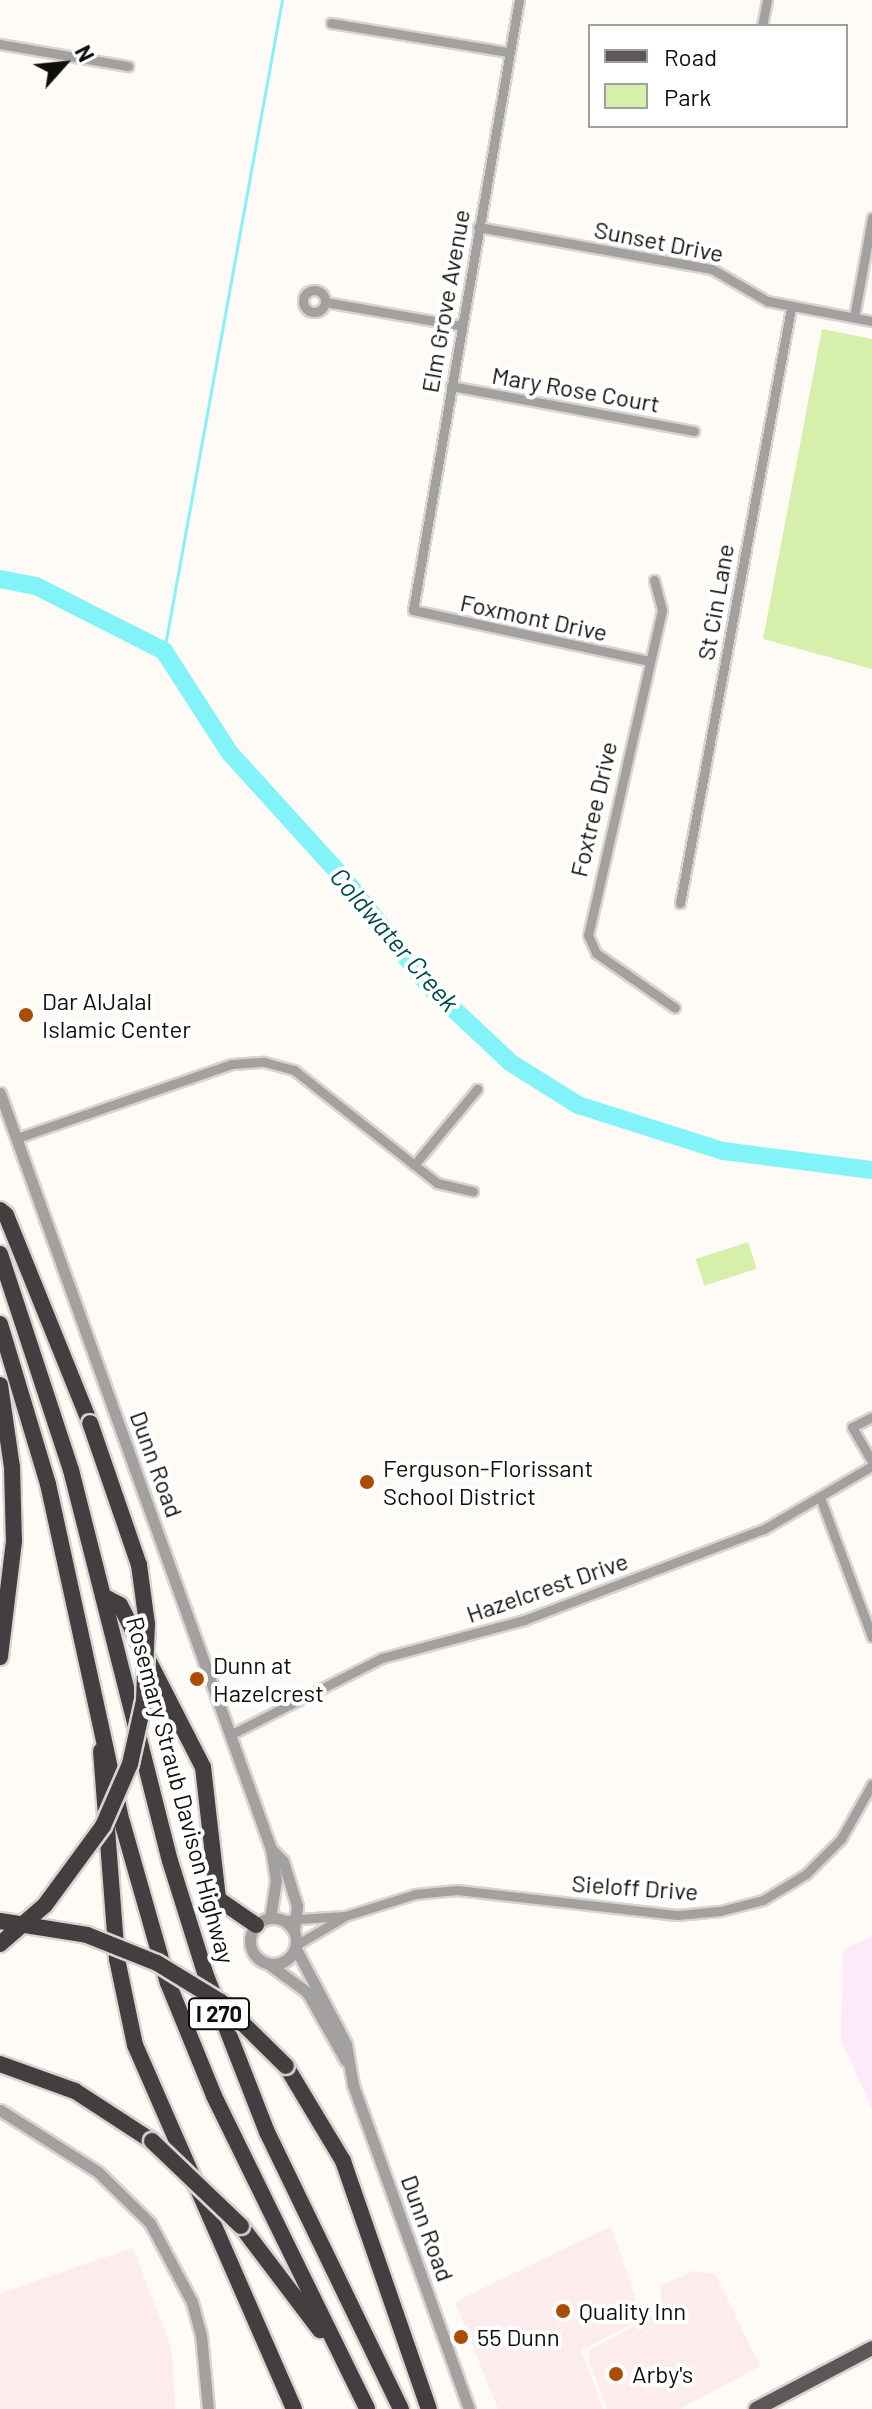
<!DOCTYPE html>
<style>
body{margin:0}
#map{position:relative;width:872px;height:2409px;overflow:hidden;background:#fefaf5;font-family:Barlow,sans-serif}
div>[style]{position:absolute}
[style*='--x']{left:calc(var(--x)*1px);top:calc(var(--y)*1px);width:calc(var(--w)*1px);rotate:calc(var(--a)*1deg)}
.commercial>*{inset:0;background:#fdeced}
.medical>*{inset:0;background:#fceafb}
.green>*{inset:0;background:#d6efab;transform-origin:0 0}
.stream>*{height:3px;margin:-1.5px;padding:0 1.5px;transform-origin:1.5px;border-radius:1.5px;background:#83f3fa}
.river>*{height:18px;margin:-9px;padding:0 9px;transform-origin:9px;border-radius:9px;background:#83f3fa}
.roads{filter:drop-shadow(2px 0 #d8d4d0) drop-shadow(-2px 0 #d8d4d0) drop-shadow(0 2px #d8d4d0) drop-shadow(0 -2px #d8d4d0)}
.minor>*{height:9px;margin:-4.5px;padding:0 4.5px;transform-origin:4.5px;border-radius:4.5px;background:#a3a0a0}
.minor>.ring{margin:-4.5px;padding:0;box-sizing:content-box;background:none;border:9px solid #a3a0a0;border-radius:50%}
.tertiary>*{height:11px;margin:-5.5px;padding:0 5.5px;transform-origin:5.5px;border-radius:5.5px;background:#a3a0a0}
.tertiary>.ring{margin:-5.5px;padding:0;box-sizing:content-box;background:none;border:11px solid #a3a0a0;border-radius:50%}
.primary>*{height:14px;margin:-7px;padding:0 7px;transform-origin:7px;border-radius:7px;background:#5c5758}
.motorway>*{height:16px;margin:-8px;padding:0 8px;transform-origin:8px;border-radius:8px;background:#433e3f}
.bridges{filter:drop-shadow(2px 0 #d8d4d0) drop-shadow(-2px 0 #d8d4d0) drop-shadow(0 2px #d8d4d0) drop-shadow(0 -2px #d8d4d0)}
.motorway-bridge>*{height:16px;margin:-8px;padding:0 8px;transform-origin:8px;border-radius:8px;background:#433e3f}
.dots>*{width:22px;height:22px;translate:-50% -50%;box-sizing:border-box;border:4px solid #fff;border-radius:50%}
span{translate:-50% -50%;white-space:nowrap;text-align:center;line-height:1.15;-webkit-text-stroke:8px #fff;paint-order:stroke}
.shield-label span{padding:2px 6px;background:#fff;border:2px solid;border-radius:6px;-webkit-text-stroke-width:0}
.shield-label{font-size:22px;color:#100f0d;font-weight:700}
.street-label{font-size:24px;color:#100f0d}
.poi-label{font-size:24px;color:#100f0d}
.left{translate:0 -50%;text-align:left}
.water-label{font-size:26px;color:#004a4e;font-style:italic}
.legend{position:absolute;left:588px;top:24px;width:260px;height:104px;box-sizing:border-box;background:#fff;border:2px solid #9f9f9e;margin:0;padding:10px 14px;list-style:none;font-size:24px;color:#100f0d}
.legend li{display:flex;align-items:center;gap:16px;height:40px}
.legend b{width:40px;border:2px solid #9f9f9e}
.north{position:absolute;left:24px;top:24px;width:80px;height:80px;-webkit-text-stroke:6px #fff;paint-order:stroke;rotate:63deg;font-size:22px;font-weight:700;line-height:32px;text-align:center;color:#100f0d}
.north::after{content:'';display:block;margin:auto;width:28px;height:36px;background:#100f0d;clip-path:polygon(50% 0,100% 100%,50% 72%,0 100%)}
</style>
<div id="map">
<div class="commercial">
<div style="clip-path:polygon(611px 2226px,642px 2319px,581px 2350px,603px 2409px,498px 2409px,455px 2302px)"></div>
<div style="clip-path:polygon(133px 2248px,172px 2350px,175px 2409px,0 2409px,0 2293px)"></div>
<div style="clip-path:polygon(693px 2271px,715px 2274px,760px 2366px,680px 2409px,607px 2409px,588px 2358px,590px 2350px,660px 2312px,661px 2286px)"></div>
</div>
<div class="medical">
<div style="clip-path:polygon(872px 1936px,872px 2109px,841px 2040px,843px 1950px)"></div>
</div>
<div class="green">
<div style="clip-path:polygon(822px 329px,872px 339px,872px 669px,763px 639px)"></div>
<div style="left:748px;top:1242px;width:28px;height:55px;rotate:72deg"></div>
</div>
<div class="stream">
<div style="--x:164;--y:651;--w:662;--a:-79.73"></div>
</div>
<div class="river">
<div style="--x:0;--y:579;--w:37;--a:11"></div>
<div style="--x:36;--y:586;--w:144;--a:26.9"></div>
<div style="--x:164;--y:651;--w:120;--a:57.2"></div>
<div style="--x:229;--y:752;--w:173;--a:47.8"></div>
<div style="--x:345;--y:880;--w:135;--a:51.6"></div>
<div style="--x:429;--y:986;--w:112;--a:43.2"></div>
<div style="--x:511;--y:1063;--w:79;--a:32.1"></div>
<div style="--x:578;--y:1105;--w:152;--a:17.6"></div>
<div style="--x:723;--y:1151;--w:150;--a:7.3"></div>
</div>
<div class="roads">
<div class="minor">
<div style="--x:519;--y:0;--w:619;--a:99.86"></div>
<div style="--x:413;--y:610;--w:240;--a:12.2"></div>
<div style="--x:331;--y:23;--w:180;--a:9.3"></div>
<div style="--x:762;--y:26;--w:26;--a:-79"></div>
<div style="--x:0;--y:44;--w:130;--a:9.8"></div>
<div style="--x:478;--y:227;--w:238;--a:10.2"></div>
<div style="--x:712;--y:269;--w:64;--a:30.2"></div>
<div style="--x:767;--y:301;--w:107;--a:10.8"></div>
<div class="ring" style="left:303px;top:290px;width:13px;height:13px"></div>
<div style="--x:325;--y:302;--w:139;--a:9.9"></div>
<div style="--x:854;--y:317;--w:101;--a:-79.7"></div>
<div style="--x:451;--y:386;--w:247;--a:10.5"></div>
<div style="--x:654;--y:580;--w:31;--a:75"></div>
<div style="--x:662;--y:610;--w:333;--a:102.8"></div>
<div style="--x:588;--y:935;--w:20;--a:66"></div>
<div style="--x:596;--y:953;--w:96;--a:34.8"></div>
<div style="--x:680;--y:903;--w:605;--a:-79.43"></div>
<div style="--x:17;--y:1138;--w:227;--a:-19"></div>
<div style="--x:232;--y:1064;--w:32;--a:-4"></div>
<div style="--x:264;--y:1062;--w:31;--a:15"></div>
<div style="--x:294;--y:1070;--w:182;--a:38.3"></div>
<div style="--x:437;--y:1183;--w:37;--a:13"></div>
<div style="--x:414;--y:1165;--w:99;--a:-50.3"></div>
<div style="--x:872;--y:1417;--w:22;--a:153"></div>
<div style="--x:852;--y:1427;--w:39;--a:60"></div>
<div style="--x:821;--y:1500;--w:146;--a:69.6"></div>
<div style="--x:230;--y:1735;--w:170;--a:-26.9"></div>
<div style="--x:382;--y:1658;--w:147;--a:-15"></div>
<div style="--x:524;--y:1620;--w:257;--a:-20.8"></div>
<div style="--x:764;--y:1529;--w:125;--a:-30.3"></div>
<div style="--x:283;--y:1920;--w:62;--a:-3.7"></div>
<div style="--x:345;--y:1916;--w:73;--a:-17.4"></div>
<div style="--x:415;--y:1894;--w:42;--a:-5.4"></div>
<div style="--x:457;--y:1890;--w:221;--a:6.5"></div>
<div style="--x:677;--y:1915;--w:43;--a:-5.3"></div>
<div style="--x:720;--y:1911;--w:44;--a:-14.3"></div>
<div style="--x:763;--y:1900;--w:50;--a:-31.2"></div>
<div style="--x:806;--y:1874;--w:49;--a:-45"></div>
<div style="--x:841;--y:1839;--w:63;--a:-60.6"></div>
<div style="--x:296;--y:1945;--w:53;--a:-30.4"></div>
</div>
<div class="tertiary">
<div style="--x:0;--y:1093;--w:803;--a:70.28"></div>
<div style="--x:271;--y:1849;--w:31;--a:81"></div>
<div style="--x:276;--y:1880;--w:38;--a:99"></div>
<div style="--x:271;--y:1849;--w:17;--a:45"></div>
<div style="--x:283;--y:1861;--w:47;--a:72.7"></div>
<div style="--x:297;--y:1906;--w:25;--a:97"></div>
<div class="ring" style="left:250px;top:1918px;width:35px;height:35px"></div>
<div style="--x:296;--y:1949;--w:107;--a:62.2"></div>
<div style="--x:346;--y:2044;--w:42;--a:80.3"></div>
<div style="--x:353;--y:2085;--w:344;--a:70.3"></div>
<div style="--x:270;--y:1965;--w:46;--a:36.1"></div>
<div style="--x:307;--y:1992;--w:79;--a:60.5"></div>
<div style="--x:0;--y:2110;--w:116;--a:32.3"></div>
<div style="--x:98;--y:2172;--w:73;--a:44.4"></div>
<div style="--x:150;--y:2223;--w:89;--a:62"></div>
<div style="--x:192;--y:2302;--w:34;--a:75"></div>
<div style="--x:201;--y:2335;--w:74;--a:84.6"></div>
</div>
<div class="primary">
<div style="--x:756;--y:2409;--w:131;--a:-27.7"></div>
</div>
<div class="motorway">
<div style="--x:0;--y:1210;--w:8;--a:40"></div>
<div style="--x:6;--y:1215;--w:224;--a:68"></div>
<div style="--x:0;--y:1254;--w:227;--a:71.8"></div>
<div style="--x:71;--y:1470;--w:403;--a:75.8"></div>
<div style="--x:170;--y:1861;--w:117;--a:72.6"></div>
<div style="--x:205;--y:1973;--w:171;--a:68.7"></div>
<div style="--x:267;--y:2132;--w:308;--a:64.2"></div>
<div style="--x:0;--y:1324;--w:167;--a:73.3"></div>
<div style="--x:48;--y:1484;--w:346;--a:77.7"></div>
<div style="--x:122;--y:1822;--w:167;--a:74.1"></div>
<div style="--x:168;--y:1983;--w:122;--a:67.8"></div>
<div style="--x:214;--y:2096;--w:348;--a:63.9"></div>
<div style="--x:0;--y:1385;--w:83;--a:81.7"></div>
<div style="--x:12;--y:1467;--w:74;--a:88.5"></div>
<div style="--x:14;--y:1541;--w:117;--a:96.9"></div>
<div style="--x:103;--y:1596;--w:19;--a:28"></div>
<div style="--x:120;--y:1605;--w:182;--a:62.9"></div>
<div style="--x:203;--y:1767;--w:133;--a:83.5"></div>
<div style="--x:218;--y:1899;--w:46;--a:34.4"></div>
<div style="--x:101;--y:1751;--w:209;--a:85.6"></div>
<div style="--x:117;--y:1959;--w:88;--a:78.2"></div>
<div style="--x:135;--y:2045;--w:397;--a:66.4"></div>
<div style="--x:0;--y:2064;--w:80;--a:19.8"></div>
<div style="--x:75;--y:2091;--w:92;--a:33"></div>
<div style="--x:286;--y:2066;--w:111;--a:59"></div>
<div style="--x:343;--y:2161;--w:262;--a:70.9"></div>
<div style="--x:241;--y:2226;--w:131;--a:52.8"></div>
</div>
</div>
<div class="bridges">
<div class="motorway-bridge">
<div style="--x:0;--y:1921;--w:88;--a:9.1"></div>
<div style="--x:87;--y:1935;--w:75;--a:21.8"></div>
<div style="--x:157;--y:1963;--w:75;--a:31.4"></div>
<div style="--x:221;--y:2002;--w:91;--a:44.6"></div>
<div style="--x:0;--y:1944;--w:60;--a:-40.9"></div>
<div style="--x:45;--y:1905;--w:98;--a:-53.7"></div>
<div style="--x:103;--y:1826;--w:68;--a:-66.5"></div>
<div style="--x:130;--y:1764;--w:65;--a:-77.5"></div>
<div style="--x:144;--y:1701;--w:77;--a:-87.8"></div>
<div style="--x:147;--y:1624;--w:60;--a:-97.7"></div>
<div style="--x:139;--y:1565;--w:150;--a:-109"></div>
<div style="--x:152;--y:2141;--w:123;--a:43.7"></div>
</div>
</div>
<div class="dots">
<div style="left:26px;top:1015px;background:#ab4c00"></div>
<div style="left:367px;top:1482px;background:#ab4c00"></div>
<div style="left:197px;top:1679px;background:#ab4c00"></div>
<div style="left:563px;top:2311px;background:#ab4c00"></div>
<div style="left:461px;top:2337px;background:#ab4c00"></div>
<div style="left:616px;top:2374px;background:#ab4c00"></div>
</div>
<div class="shield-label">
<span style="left:219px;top:2014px">I 270</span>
</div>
<div class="street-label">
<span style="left:659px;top:241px;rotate:11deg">Sunset Drive</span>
<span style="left:445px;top:301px;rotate:-80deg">Elm Grove Avenue</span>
<span style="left:576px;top:389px;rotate:10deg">Mary Rose Court</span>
<span style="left:715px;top:602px;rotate:-80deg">St Cin Lane</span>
<span style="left:534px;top:617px;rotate:12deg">Foxmont Drive</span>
<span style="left:593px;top:809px;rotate:-77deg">Foxtree Drive</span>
<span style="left:157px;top:1464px;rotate:70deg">Dunn Road</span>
<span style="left:547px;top:1587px;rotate:-19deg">Hazelcrest Drive</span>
<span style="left:181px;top:1790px;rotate:75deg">Rosemary Straub Davison Highway</span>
<span style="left:635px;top:1887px;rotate:4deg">Sieloff Drive</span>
<span style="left:428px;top:2228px;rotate:70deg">Dunn Road</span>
</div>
<div class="poi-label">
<span class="left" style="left:42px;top:1015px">Dar AlJalal<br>Islamic Center</span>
<span class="left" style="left:383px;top:1482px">Ferguson-Florissant<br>School District</span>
<span class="left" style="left:213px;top:1679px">Dunn at<br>Hazelcrest</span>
<span class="left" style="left:579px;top:2311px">Quality Inn</span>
<span class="left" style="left:477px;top:2337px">55 Dunn</span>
<span class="left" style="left:632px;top:2374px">Arby's</span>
</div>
<div class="water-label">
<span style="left:395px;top:939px;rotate:49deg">Coldwater Creek</span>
</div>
<ul class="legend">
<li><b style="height:10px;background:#5c5758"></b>Road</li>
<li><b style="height:22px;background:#d6efab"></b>Park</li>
</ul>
<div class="north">N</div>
</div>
